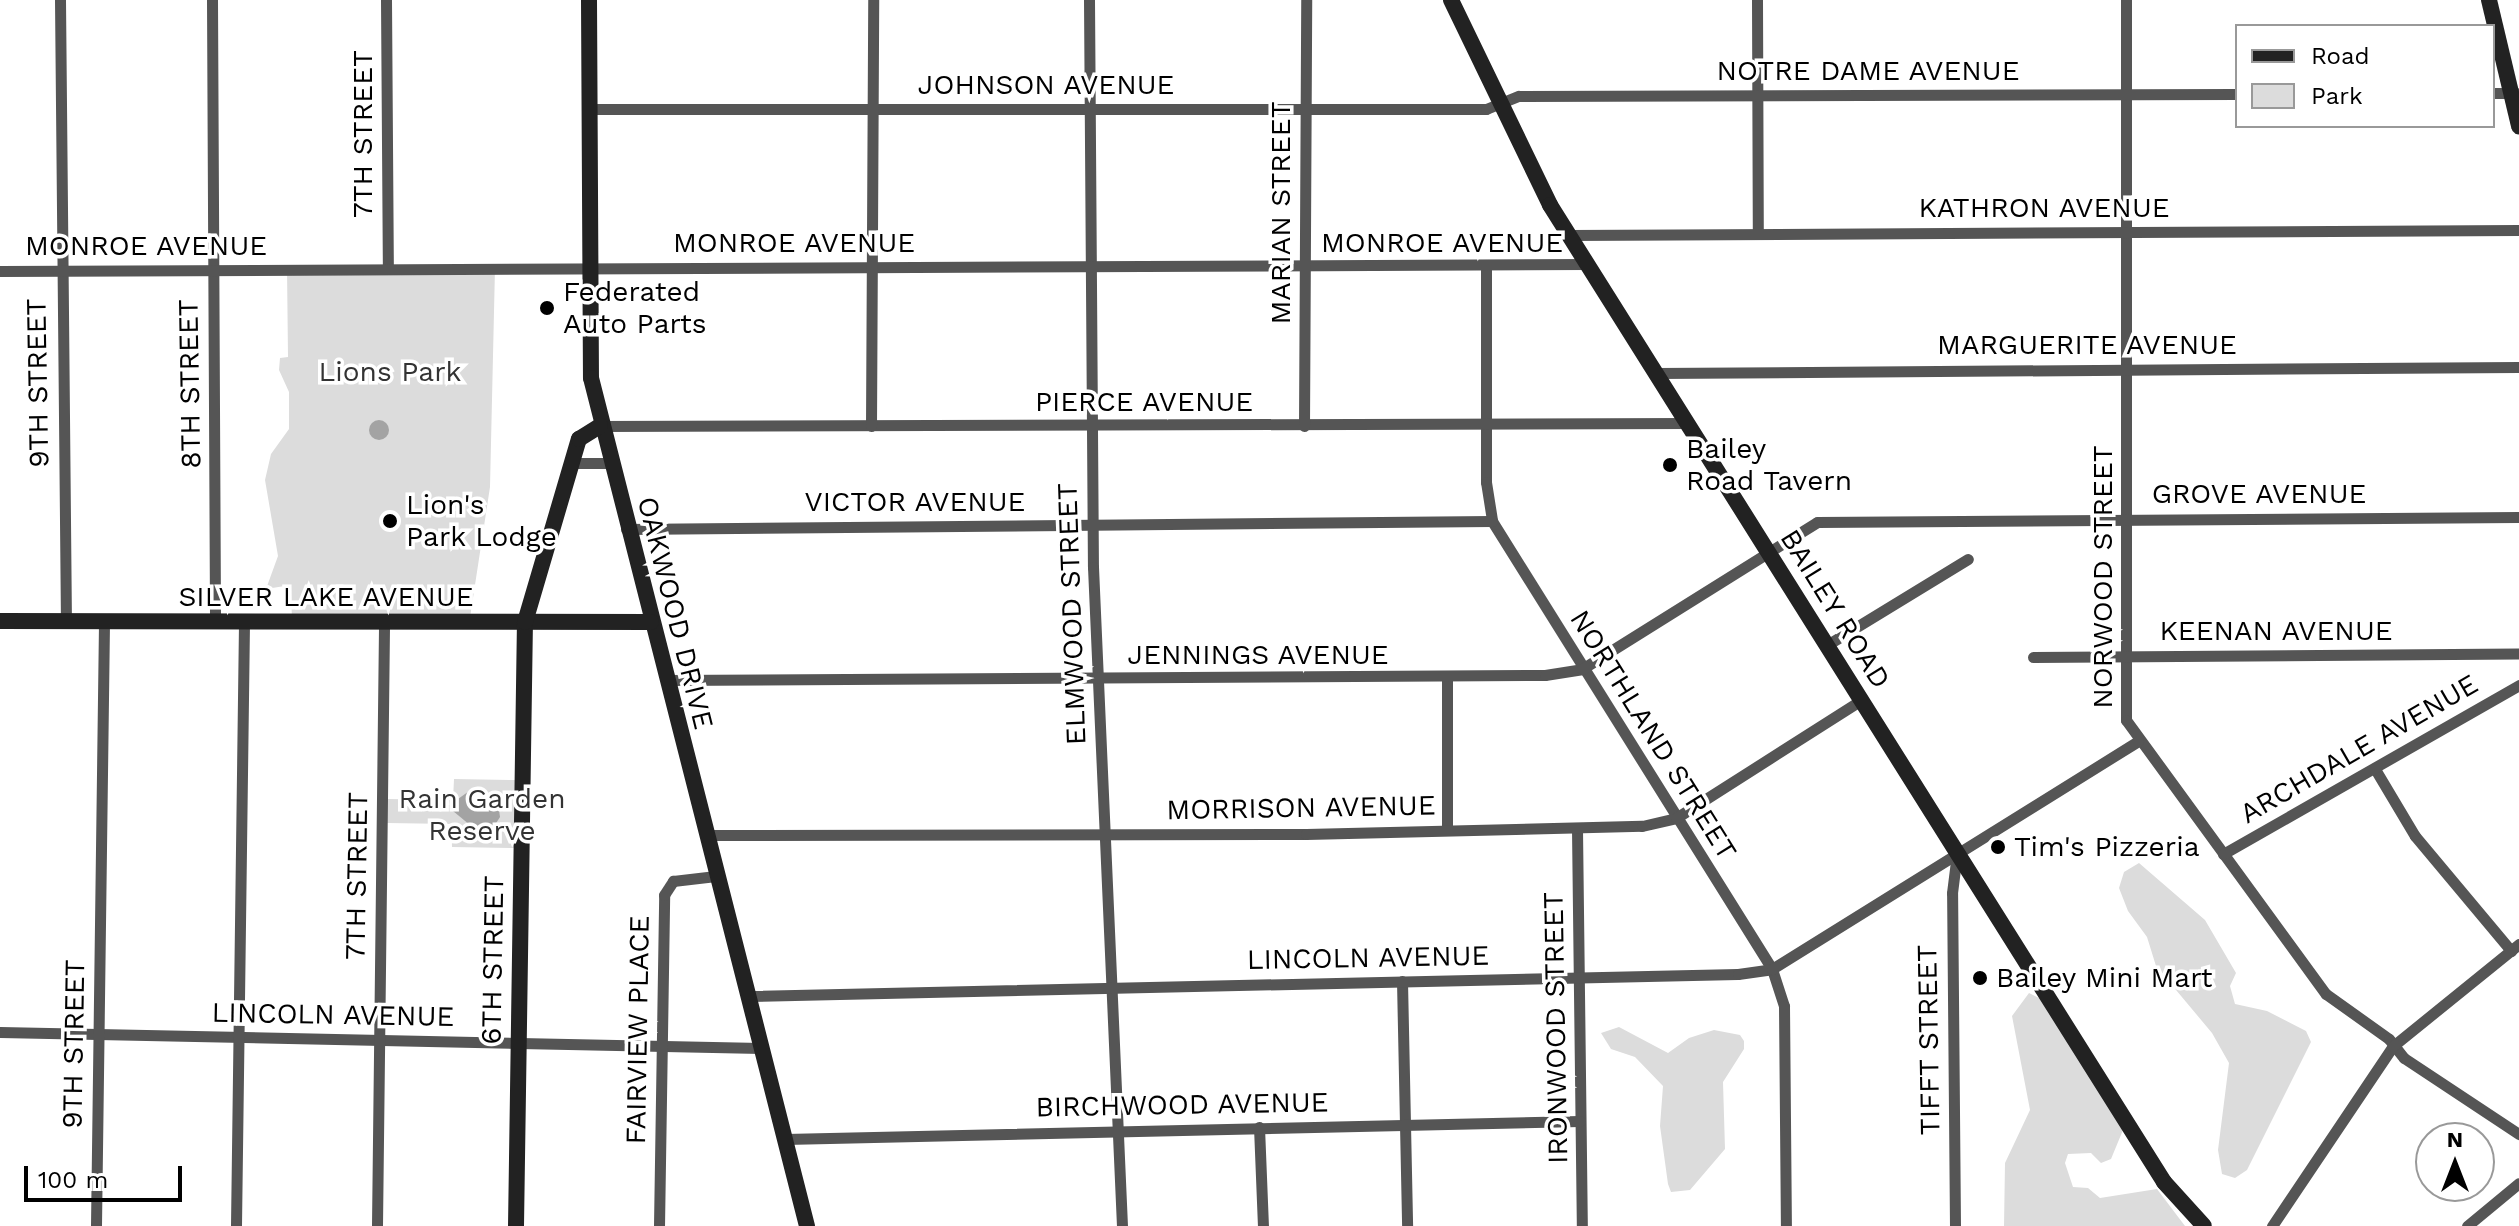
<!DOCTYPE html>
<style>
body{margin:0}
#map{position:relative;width:2519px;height:1226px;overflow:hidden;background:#fff;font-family:"Work Sans",sans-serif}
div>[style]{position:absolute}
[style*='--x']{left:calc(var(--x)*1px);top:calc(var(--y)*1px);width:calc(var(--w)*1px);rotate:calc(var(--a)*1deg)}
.green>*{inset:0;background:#dcdcdc}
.water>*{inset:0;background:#a3a3a3}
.round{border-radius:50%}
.street>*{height:11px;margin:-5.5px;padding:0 5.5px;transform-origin:5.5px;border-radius:5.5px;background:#555}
.secondary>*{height:16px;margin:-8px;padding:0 8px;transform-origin:8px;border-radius:8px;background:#222}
.dots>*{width:22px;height:22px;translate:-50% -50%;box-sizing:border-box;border:4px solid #fff;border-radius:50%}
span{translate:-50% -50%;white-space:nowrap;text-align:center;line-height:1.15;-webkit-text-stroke:7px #fff;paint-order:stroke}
.street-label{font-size:28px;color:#000}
.poi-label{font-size:28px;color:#000}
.left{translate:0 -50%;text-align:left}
.park-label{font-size:28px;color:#333}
.legend{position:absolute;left:2235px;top:24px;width:260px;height:104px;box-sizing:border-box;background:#fff;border:2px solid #999;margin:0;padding:10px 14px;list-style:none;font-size:24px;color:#000}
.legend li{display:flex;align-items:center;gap:16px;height:40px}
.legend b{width:40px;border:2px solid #999}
.north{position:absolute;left:2415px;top:1122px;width:80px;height:80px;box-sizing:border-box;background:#fff;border:2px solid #999;border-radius:50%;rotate:0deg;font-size:22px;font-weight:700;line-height:32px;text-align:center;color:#000}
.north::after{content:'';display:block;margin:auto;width:28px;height:36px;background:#000;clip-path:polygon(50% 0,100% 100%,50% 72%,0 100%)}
.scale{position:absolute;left:24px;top:1166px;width:158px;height:36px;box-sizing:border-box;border:4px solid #000;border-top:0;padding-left:10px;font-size:24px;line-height:28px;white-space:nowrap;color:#000;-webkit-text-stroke:6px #fff;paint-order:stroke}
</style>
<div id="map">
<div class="green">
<div style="clip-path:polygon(495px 268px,490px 487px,469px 624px,292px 622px,291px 585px,266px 589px,278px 556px,265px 480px,271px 454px,289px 429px,289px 392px,279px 370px,280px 358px,288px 357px,287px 269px)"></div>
<div style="clip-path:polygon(454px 779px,515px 780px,514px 848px,452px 847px,451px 824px,387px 823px,387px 799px,453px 800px)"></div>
<div style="clip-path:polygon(2139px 863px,2205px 920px,2236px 973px,2230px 986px,2235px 1004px,2267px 1011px,2306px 1031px,2311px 1042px,2247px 1170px,2235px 1178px,2222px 1174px,2218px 1150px,2229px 1063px,2212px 1033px,2156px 966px,2147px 937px,2128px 911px,2119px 888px,2124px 872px)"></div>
<div style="clip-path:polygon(2029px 993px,2041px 999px,2123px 1130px,2111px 1159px,2101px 1163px,2091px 1153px,2068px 1154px,2065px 1163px,2073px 1187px,2088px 1188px,2100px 1198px,2157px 1189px,2185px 1226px,2004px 1226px,2005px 1163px,2030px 1110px,2012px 1016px)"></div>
<div style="clip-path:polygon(1619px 1027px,1668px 1053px,1689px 1038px,1714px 1030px,1740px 1035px,1744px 1041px,1744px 1049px,1723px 1082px,1725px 1149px,1690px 1190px,1671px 1192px,1668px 1184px,1660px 1126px,1663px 1086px,1635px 1057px,1611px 1049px,1601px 1033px)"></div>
</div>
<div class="water">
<div class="round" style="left:369px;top:420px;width:20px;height:20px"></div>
<div style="clip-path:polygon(472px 789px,497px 796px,500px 817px,493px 828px,476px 830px,453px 811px,458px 799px)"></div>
</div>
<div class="street">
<div style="--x:60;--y:0;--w:622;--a:89.45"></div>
<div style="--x:212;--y:0;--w:623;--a:89.72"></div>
<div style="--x:386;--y:0;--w:267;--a:89.6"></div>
<div style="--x:1089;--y:0;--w:567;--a:89.6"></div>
<div style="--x:1093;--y:567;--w:660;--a:87.48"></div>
<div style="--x:1757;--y:0;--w:232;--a:89.8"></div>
<div style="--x:2126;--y:0;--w:720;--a:90"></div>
<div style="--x:2126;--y:720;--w:339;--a:53.9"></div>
<div style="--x:2326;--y:994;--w:77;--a:35.5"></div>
<div style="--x:2389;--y:1039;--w:24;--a:52"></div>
<div style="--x:2404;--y:1058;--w:138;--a:33.5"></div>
<div style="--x:2493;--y:93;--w:23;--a:0"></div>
<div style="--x:590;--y:109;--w:896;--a:0"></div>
<div style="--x:1486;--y:109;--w:35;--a:-22"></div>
<div style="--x:1519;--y:96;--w:718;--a:-0.16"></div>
<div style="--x:1569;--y:235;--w:950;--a:-0.3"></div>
<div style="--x:1486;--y:267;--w:215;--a:90"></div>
<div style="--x:1486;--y:482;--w:39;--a:81"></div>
<div style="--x:1492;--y:521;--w:528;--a:57.99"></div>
<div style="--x:1772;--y:969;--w:39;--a:72"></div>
<div style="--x:1784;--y:1006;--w:220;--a:89.5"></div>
<div style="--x:0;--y:271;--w:1587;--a:-0.25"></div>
<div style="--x:1656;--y:373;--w:863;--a:-0.4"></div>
<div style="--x:600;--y:426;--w:1088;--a:-0.16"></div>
<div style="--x:871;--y:426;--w:426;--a:-89.7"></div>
<div style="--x:1304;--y:426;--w:426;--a:-89.7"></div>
<div style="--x:571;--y:463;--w:38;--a:0"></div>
<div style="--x:626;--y:529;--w:866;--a:-0.53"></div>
<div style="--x:1827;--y:645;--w:165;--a:-31.4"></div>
<div style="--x:2033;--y:657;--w:486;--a:-0.4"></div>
<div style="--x:1447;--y:677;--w:153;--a:90"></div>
<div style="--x:666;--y:680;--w:879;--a:-0.33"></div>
<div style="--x:1545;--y:675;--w:37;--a:-9"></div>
<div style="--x:1582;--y:669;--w:277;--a:-32"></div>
<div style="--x:1817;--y:522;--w:702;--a:-0.41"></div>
<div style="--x:2375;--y:769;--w:78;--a:59.2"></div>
<div style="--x:2415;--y:836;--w:150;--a:50.1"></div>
<div style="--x:1577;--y:829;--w:397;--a:89.3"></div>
<div style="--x:706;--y:835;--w:600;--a:-0.1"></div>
<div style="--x:1306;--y:834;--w:336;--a:-1.4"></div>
<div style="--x:1642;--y:826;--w:35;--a:-13"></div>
<div style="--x:1676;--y:818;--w:219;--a:-32.5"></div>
<div style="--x:2223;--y:854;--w:341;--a:-29.7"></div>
<div style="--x:1402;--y:981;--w:245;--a:88.8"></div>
<div style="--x:747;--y:996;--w:991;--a:-1.27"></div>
<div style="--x:1738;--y:974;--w:34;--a:-8"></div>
<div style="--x:1772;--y:969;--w:431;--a:-31.9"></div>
<div style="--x:0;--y:1032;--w:761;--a:1.2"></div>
<div style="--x:1259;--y:1127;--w:99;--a:87.7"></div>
<div style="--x:785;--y:1139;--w:795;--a:-1.3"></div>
<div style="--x:96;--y:1226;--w:604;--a:-89.24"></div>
<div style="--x:236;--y:1226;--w:604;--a:-89.24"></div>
<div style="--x:377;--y:1226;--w:603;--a:-89.33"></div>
<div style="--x:659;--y:1226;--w:331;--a:-89.1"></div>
<div style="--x:664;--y:895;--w:17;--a:-57"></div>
<div style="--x:673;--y:881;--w:43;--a:-6.6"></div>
<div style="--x:1955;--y:1226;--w:333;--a:-90.5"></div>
<div style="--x:1952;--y:893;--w:40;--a:-82.9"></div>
<div style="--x:2272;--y:1226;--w:217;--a:-56.1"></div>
<div style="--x:2393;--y:1046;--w:162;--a:-39"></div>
<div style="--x:2467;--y:1226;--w:67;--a:-39.6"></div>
</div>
<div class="secondary">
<div style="--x:589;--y:0;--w:378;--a:89.7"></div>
<div style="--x:591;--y:378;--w:875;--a:75.71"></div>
<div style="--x:1451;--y:0;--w:228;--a:64.2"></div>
<div style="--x:1550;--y:205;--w:1154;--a:57.85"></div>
<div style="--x:2164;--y:1182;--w:59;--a:47.7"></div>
<div style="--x:2489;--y:0;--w:130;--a:76.6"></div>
<div style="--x:0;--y:621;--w:651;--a:0.09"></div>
<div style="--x:516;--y:1226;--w:604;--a:-89.15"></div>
<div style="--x:525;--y:622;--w:191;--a:-73.6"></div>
<div style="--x:579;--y:439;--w:25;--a:-32"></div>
</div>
<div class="dots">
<div style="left:547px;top:308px;background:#000"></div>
<div style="left:1670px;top:465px;background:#000"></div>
<div style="left:390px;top:521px;background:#000"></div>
<div style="left:1998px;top:847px;background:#000"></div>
<div style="left:1980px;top:978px;background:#000"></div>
</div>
<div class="street-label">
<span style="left:1868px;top:71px">NOTRE DAME AVENUE</span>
<span style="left:1046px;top:85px">JOHNSON AVENUE</span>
<span style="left:363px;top:134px;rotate:-90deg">7TH STREET</span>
<span style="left:2044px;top:208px">KATHRON AVENUE</span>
<span style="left:1281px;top:213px;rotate:-90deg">MARIAN STREET</span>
<span style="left:794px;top:243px">MONROE AVENUE</span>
<span style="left:1442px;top:243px">MONROE AVENUE</span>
<span style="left:146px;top:246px">MONROE AVENUE</span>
<span style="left:2087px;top:345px">MARGUERITE AVENUE</span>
<span style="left:38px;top:383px;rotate:-91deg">9TH STREET</span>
<span style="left:190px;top:384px;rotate:-91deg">8TH STREET</span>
<span style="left:1144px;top:402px">PIERCE AVENUE</span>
<span style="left:2259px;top:494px">GROVE AVENUE</span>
<span style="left:915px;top:502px">VICTOR AVENUE</span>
<span style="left:2103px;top:577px;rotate:-90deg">NORWOOD STREET</span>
<span style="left:326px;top:597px">SILVER LAKE AVENUE</span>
<span style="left:1835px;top:609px;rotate:58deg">BAILEY ROAD</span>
<span style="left:675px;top:613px;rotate:76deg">OAKWOOD DRIVE</span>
<span style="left:1072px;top:614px;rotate:-92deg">ELMWOOD STREET</span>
<span style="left:2276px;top:631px">KEENAN AVENUE</span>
<span style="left:1258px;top:655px">JENNINGS AVENUE</span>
<span style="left:1653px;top:735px;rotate:58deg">NORTHLAND STREET</span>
<span style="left:2359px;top:749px;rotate:-30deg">ARCHDALE AVENUE</span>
<span style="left:1301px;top:808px;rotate:-1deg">MORRISON AVENUE</span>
<span style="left:357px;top:876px;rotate:-89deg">7TH STREET</span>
<span style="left:1368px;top:958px;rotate:-1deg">LINCOLN AVENUE</span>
<span style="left:493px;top:960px;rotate:-89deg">6TH STREET</span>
<span style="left:333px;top:1015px;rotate:1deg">LINCOLN AVENUE</span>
<span style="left:1556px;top:1028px;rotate:-91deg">IRONWOOD STREET</span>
<span style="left:638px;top:1030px;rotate:-89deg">FAIRVIEW PLACE</span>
<span style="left:1929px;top:1040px;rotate:-91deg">TIFFT STREET</span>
<span style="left:74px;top:1044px;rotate:-89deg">9TH STREET</span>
<span style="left:1182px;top:1105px;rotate:-1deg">BIRCHWOOD AVENUE</span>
</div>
<div class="poi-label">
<span class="left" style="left:563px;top:308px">Federated<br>Auto Parts</span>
<span class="left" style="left:1686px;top:465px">Bailey<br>Road Tavern</span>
<span class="left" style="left:406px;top:521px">Lion's<br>Park Lodge</span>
<span class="left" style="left:2014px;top:847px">Tim's Pizzeria</span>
<span class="left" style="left:1996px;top:978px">Bailey Mini Mart</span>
</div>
<div class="park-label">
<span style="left:390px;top:372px">Lions Park</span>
<span style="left:482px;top:815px">Rain Garden<br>Reserve</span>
</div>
<ul class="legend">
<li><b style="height:10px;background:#222"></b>Road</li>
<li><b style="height:22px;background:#dcdcdc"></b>Park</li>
</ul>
<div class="north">N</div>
<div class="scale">100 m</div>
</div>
